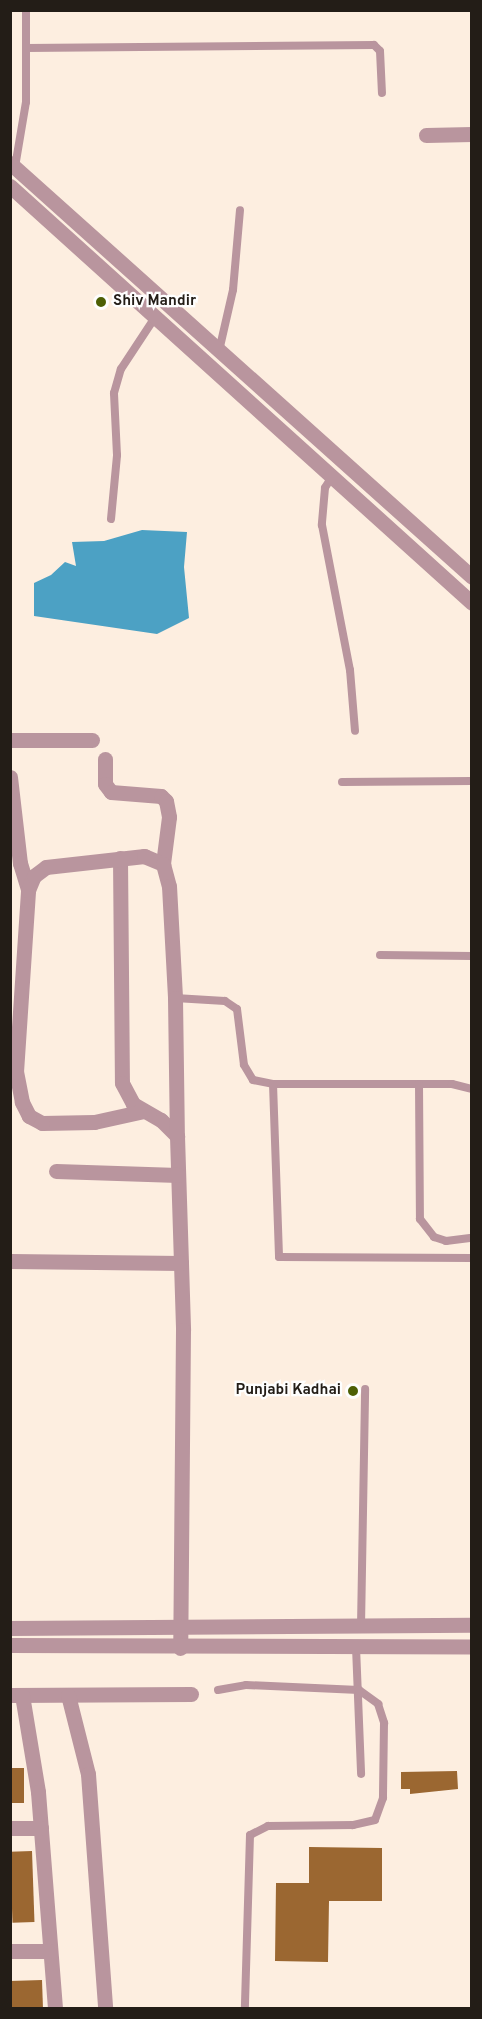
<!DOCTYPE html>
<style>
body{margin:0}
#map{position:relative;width:482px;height:2019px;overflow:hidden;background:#fdeee0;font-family:Overpass,sans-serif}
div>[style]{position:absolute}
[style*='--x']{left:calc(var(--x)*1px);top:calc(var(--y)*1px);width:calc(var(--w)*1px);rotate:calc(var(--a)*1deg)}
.water>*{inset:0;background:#4ca1c4}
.building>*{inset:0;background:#9b6731;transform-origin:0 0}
.service>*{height:8px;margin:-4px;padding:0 4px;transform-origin:4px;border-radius:4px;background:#b9959e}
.minor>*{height:15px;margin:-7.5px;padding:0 7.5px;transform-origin:7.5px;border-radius:7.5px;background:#b9959e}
.tertiary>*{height:15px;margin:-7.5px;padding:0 7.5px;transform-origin:7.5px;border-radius:7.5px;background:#b9959e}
.dots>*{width:16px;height:16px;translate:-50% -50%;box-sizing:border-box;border:3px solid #fefefe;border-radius:50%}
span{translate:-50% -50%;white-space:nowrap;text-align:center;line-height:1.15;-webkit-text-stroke:4.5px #fefefe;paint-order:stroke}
.poi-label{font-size:15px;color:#231d17;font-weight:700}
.left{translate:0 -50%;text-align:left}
.right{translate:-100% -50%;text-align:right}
.frame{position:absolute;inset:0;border:12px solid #231d17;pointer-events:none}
</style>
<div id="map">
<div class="water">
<div style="clip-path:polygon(142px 530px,187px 532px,184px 567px,189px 618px,157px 634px,34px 616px,34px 583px,51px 575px,65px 562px,76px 566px,72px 542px,104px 541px)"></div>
</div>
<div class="building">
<div style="left:10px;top:1768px;width:14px;height:35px"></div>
<div style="clip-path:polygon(457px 1771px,458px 1789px,410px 1794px,410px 1789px,401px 1789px,401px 1772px)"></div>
<div style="clip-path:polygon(309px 1847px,382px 1848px,382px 1901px,329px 1901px,328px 1962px,275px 1961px,276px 1883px,309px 1883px)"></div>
<div style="left:32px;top:1851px;width:71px;height:22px;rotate:88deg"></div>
<div style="left:42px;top:1980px;width:28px;height:32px;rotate:88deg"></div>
</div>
<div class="service">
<div style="--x:26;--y:48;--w:348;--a:-0.5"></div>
<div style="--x:374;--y:45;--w:8;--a:45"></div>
<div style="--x:380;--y:51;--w:42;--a:87.3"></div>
<div style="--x:15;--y:167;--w:66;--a:-80.4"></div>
<div style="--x:26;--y:102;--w:92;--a:-90"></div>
<div style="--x:219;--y:351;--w:63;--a:-77.1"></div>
<div style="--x:233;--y:290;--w:80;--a:-85"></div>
<div style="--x:333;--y:475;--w:15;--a:122"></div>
<div style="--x:325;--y:488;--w:37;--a:95"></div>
<div style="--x:322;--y:525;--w:148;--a:79.1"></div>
<div style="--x:350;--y:670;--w:61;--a:85.3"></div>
<div style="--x:111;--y:519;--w:64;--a:-84.6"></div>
<div style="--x:117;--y:455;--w:62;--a:-92.8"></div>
<div style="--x:114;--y:393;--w:25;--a:-74"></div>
<div style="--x:121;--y:369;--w:64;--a:-56.6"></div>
<div style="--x:342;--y:782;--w:130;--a:-0.4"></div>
<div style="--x:380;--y:955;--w:92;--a:0.6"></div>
<div style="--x:175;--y:998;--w:50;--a:3.4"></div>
<div style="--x:225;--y:1001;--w:14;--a:34"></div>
<div style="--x:237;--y:1009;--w:56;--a:82.9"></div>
<div style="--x:244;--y:1065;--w:17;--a:59"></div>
<div style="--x:253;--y:1080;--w:20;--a:11"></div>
<div style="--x:273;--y:1084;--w:179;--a:0"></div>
<div style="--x:452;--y:1084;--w:21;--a:14"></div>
<div style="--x:273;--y:1084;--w:173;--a:88"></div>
<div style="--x:279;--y:1257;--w:193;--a:0.3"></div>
<div style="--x:419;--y:1084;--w:135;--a:89.6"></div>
<div style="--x:420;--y:1219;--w:23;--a:52"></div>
<div style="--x:434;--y:1237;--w:13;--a:18"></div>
<div style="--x:446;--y:1241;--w:26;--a:-7"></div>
<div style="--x:361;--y:1626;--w:237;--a:-89"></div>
<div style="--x:356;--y:1647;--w:127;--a:87.7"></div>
<div style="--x:218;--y:1690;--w:28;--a:-10"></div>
<div style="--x:246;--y:1685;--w:113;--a:2.5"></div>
<div style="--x:359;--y:1690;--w:24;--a:36"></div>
<div style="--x:378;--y:1704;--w:20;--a:72"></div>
<div style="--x:384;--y:1723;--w:75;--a:90.8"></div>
<div style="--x:383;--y:1798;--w:23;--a:110"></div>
<div style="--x:375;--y:1820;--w:23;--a:167"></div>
<div style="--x:353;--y:1825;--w:85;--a:179.3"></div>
<div style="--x:268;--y:1826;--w:20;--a:153"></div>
<div style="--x:250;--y:1835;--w:173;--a:91.7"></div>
</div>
<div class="minor">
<div style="--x:426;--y:135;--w:46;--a:-1.2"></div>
<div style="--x:10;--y:740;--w:82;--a:0"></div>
<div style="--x:105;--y:759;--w:25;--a:90"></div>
<div style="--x:105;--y:784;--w:10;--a:53"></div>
<div style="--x:111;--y:792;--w:50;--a:4.6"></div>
<div style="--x:161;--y:796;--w:7;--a:45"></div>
<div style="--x:166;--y:801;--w:16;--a:79"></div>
<div style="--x:169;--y:817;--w:47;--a:97.3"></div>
<div style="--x:10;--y:777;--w:87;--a:83.4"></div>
<div style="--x:20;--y:863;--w:28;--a:73"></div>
<div style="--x:120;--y:858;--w:225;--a:89.5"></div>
<div style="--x:122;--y:1083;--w:24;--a:62"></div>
<div style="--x:133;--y:1104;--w:32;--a:30"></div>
<div style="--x:161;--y:1120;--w:23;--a:45"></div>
<div style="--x:177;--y:1136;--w:194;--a:88.2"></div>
<div style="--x:183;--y:1330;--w:318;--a:90.5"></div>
<div style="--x:144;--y:1111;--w:51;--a:167.6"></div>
<div style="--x:94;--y:1122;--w:52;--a:178.9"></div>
<div style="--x:42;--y:1123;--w:15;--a:-152"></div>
<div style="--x:29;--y:1116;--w:16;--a:-117"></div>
<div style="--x:22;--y:1102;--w:31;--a:-101"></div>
<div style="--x:16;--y:1072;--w:182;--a:-86.2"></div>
<div style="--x:28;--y:890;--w:15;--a:-67"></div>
<div style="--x:34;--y:876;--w:15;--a:-37"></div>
<div style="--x:46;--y:867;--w:99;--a:-6.4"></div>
<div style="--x:144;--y:856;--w:21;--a:23"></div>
<div style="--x:163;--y:864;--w:23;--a:75"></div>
<div style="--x:169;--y:886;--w:112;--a:86.9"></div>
<div style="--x:175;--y:998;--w:138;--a:89.2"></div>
<div style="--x:56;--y:1171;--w:122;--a:1.9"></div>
<div style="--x:10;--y:1261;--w:171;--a:0.7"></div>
<div style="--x:10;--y:1695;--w:181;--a:-0.3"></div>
<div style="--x:22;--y:1695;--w:98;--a:80.6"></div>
<div style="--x:38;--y:1792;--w:217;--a:85.5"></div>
<div style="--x:68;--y:1695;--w:81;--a:75.8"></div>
<div style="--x:88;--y:1774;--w:235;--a:85.8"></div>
<div style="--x:10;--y:1828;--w:31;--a:0"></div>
<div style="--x:10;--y:1951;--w:40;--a:0"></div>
</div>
<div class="tertiary">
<div style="--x:10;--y:163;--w:620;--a:41.86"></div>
<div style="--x:10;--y:186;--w:622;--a:42.07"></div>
<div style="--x:10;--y:1628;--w:462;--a:-0.4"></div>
<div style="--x:10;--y:1645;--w:462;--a:0.2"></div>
</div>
<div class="dots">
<div style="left:101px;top:302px;background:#4d5f05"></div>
<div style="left:353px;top:1391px;background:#4d5f05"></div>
</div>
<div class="poi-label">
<span class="left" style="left:113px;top:302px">Shiv Mandir</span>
<span class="right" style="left:341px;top:1391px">Punjabi Kadhai</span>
</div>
<div class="frame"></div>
</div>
